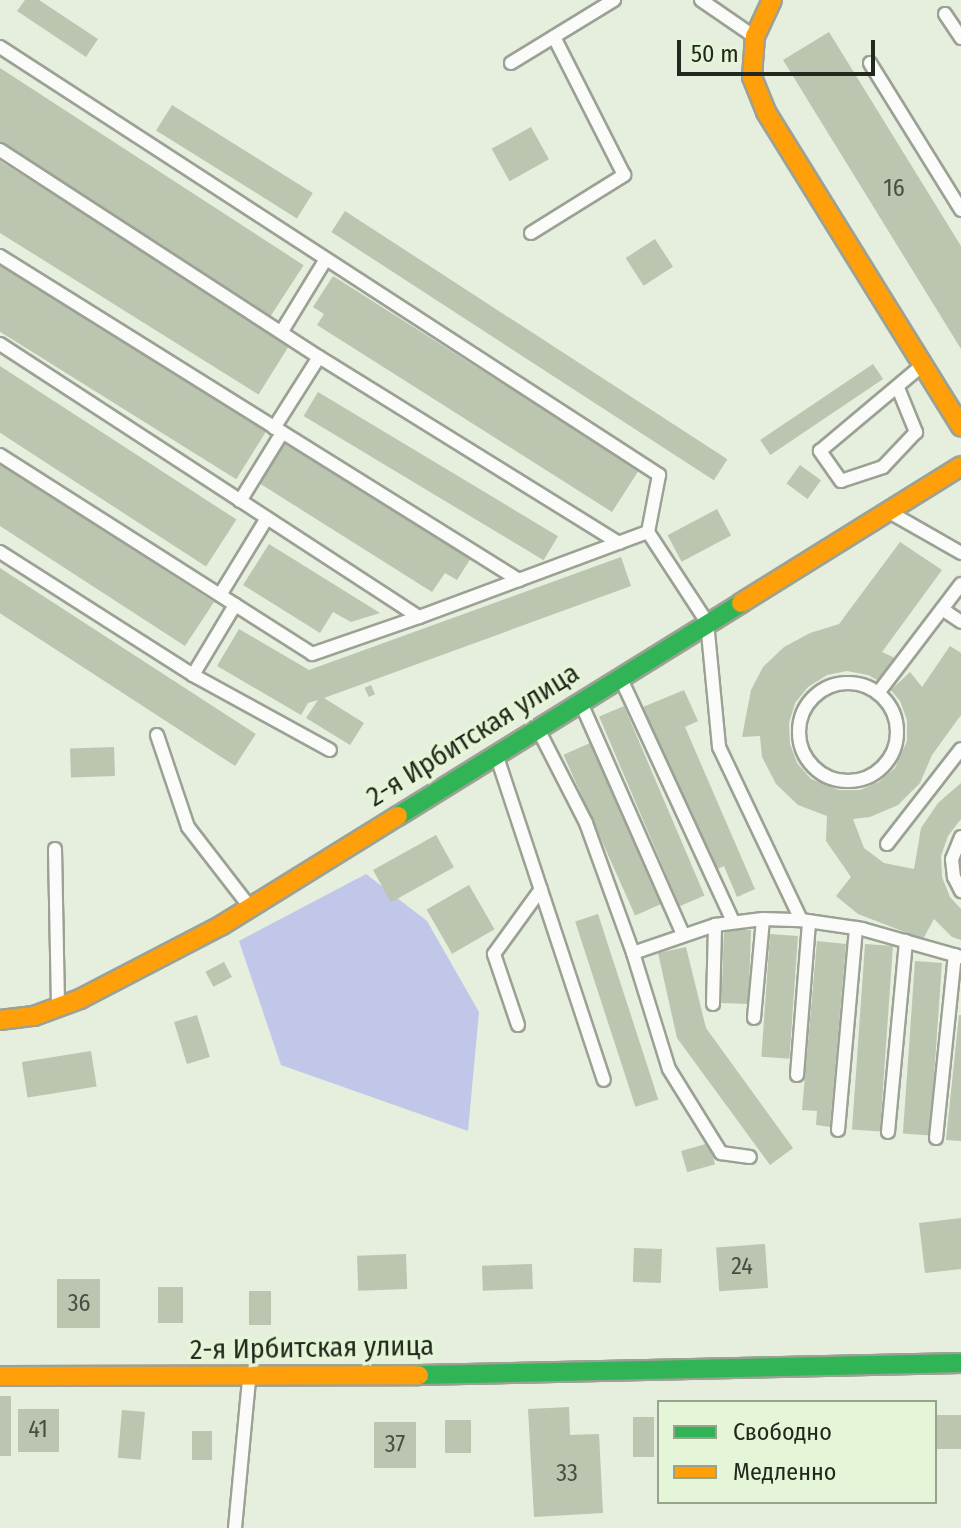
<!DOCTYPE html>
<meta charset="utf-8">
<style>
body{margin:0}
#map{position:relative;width:961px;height:1528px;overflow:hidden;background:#e6eede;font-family:"Fira Sans Condensed",sans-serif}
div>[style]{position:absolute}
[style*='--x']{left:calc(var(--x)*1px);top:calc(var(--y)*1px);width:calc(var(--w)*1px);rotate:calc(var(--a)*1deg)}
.forest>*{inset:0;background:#c0c7e9}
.building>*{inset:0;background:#bbc5b0;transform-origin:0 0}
.roads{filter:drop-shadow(2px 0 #9ba295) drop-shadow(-2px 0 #9ba295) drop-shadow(0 2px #9ba295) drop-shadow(0 -2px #9ba295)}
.lane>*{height:12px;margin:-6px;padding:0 6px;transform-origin:6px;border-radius:6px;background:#fbfcfa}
.lane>.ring{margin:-6px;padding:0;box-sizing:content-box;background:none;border:12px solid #fbfcfa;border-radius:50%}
.fast>*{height:18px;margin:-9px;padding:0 9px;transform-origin:9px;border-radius:9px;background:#30b455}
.slow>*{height:18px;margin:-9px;padding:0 9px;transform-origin:9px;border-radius:9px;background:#ff9f0a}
span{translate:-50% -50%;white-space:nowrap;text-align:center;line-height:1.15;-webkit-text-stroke:7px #e5f5d7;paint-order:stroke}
.number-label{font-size:24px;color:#484f42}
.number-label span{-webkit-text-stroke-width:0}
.street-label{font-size:28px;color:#22281d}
.legend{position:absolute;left:657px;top:1400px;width:280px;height:104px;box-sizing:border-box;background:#e5f5d7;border:2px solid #97a38d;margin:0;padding:10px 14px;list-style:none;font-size:24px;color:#22281d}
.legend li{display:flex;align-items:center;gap:16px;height:40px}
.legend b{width:40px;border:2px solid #97a38d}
.scale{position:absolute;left:677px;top:40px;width:198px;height:36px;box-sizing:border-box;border:4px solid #22281d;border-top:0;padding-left:10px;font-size:24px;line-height:28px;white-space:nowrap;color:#22281d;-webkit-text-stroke:6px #e5f5d7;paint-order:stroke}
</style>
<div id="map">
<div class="forest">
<div style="clip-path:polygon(366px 874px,427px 921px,479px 1012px,468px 1131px,281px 1065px,239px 941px)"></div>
</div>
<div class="building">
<div style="clip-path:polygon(25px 0,39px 0,98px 39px,86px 57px,17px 11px)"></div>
<div style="clip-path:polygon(829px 32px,961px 246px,961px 349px,783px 60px)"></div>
<div style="left:0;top:68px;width:362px;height:62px;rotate:33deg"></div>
<div style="left:172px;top:105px;width:166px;height:30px;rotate:32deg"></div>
<div style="left:531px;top:127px;width:37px;height:45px;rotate:61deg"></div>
<div style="left:0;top:161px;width:343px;height:61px;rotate:32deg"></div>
<div style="left:345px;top:211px;width:456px;height:25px;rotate:33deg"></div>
<div style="left:655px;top:239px;width:33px;height:35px;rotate:57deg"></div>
<div style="left:0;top:261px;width:316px;height:60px;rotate:32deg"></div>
<div style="clip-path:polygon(333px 276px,639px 470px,612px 512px,317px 325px,324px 314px,313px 307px)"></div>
<div style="left:873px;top:364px;width:18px;height:136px;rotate:56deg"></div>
<div style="left:0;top:366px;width:282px;height:56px;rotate:33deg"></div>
<div style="left:318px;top:392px;width:280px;height:28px;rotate:31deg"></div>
<div style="clip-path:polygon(286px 441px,471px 558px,457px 580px,445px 573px,432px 592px,259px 483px)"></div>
<div style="clip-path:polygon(0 464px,214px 602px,185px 646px,0 526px)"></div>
<div style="left:800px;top:465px;width:26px;height:23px;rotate:36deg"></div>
<div style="left:717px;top:509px;width:30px;height:56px;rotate:62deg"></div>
<div style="clip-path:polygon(900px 542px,942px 570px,882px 652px,897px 659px,881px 682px,868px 675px,847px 671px,827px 675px,808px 687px,795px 703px,789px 723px,790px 744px,797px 763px,811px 779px,839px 790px,860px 790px,879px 782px,895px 768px,907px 741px,907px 720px,900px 701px,891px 690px,910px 672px,922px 687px,950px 646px,961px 653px,961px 715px,932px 755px,920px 783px,898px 805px,870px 817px,853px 819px,864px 848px,884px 863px,914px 869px,921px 828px,938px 803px,961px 783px,961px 819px,948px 836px,941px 856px,942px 877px,950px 897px,961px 909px,961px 940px,952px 937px,934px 919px,923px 939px,858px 914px,836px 896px,851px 877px,826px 841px,827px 816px,798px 805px,776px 784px,762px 757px,760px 736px,742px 737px,751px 690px,763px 667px,784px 647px,810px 633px,839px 624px)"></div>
<div style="clip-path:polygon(269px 544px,380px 613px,351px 622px,333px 612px,320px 633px,243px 585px)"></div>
<div style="clip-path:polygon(621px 557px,631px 586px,324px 698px,364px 723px,350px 745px,306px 718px,318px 700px,308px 703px,301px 715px,217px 666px,239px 629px,309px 670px)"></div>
<div style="left:0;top:568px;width:305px;height:38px;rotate:33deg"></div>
<div style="left:371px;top:685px;width:10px;height:7px;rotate:66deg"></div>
<div style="clip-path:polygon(684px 690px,698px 721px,685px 727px,755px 889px,737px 897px,724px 866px,713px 871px,643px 707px)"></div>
<div style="left:624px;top:706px;width:206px;height:27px;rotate:67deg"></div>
<div style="left:590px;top:743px;width:176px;height:29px;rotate:66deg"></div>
<div style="left:114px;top:747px;width:29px;height:44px;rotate:88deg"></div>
<div style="left:436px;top:835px;width:37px;height:72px;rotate:61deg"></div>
<div style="left:469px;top:885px;width:51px;height:49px;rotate:60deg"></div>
<div style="left:598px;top:914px;width:195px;height:24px;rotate:72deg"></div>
<div style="left:724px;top:929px;width:27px;height:74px;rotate:2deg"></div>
<div style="left:770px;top:934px;width:28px;height:123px;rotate:4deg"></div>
<div style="clip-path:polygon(817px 941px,846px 944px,830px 1127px,816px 1125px,817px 1111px,802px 1110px)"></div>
<div style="left:865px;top:944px;width:28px;height:186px;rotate:4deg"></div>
<div style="clip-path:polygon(686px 947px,706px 1028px,793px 1148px,770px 1165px,677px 1038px,658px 953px)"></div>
<div style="left:915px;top:961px;width:27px;height:173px;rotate:4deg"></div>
<div style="left:224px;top:962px;width:17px;height:21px;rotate:62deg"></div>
<div style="left:197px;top:1015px;width:44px;height:24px;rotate:73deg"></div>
<div style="clip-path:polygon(959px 1015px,961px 1015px,961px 1141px,946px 1140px)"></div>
<div style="left:91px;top:1051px;width:36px;height:70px;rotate:81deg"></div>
<div style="left:709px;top:1143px;width:22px;height:29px;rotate:74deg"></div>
<div style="clip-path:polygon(961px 1218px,961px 1269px,925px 1273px,919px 1223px)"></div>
<div style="left:765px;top:1244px;width:44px;height:49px;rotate:86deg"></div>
<div style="left:634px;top:1248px;width:28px;height:34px;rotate:2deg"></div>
<div style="left:406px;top:1254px;width:35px;height:49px;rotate:88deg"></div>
<div style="left:532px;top:1264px;width:25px;height:50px;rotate:88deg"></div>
<div style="left:57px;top:1279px;width:43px;height:49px"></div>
<div style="left:158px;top:1287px;width:25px;height:36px"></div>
<div style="left:249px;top:1291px;width:22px;height:34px"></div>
<div style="left:0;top:1396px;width:11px;height:60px"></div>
<div style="clip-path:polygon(569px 1407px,570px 1435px,599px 1434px,603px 1513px,534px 1517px,528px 1409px)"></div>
<div style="left:18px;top:1409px;width:41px;height:43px"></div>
<div style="left:122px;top:1410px;width:23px;height:48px;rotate:5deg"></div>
<div style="left:935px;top:1415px;width:26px;height:34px"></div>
<div style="left:633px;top:1417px;width:21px;height:40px"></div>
<div style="left:445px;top:1420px;width:26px;height:33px"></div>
<div style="left:374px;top:1422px;width:42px;height:46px"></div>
<div style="left:192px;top:1431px;width:20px;height:29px"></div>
</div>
<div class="roads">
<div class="lane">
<div style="--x:701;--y:0;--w:62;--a:34.5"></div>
<div style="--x:945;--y:14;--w:29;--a:56"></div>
<div style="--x:0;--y:47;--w:786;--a:33"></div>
<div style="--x:659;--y:475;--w:58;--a:100.9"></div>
<div style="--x:648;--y:532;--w:108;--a:56.8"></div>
<div style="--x:707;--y:622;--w:126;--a:84.5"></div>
<div style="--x:719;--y:747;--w:191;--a:64.6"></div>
<div style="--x:511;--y:63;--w:121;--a:-31.5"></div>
<div style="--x:870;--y:63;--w:173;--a:58.2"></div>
<div style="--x:0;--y:150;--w:380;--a:33"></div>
<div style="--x:319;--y:357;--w:353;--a:31.8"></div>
<div style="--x:531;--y:233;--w:110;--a:-31.9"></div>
<div style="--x:624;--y:175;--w:155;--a:-116.9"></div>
<div style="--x:0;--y:256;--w:612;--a:31.98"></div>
<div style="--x:282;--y:331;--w:84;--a:-58.6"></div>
<div style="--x:0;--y:344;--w:500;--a:33.09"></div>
<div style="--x:419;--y:617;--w:244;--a:-20.4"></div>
<div style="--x:898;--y:388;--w:48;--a:67.8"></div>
<div style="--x:916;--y:432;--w:48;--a:133.3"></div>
<div style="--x:883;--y:467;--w:44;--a:161.6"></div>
<div style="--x:841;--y:481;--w:37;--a:-125"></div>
<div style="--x:820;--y:451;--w:131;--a:-40"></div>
<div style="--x:274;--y:428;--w:84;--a:-57.6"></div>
<div style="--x:0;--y:455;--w:370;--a:32.5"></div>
<div style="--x:312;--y:654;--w:113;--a:-19.1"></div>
<div style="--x:240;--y:501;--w:80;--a:-58.3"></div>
<div style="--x:891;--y:513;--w:81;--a:29.7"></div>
<div style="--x:0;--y:552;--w:229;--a:32.5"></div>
<div style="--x:193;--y:675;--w:156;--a:28.7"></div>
<div style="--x:220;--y:595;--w:90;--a:-58.6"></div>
<div style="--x:942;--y:609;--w:23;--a:34"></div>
<div style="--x:193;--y:675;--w:82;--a:-59"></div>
<div style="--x:622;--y:681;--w:264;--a:65.2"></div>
<div class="ring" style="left:799px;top:683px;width:86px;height:86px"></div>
<div style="--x:878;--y:693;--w:137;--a:-52.7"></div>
<div style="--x:581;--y:703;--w:253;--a:66.2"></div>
<div style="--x:539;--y:731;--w:103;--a:62.9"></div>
<div style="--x:586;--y:823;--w:138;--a:70.1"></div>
<div style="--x:633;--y:953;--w:121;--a:72.8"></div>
<div style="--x:669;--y:1069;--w:99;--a:58.2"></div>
<div style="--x:721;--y:1153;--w:29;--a:8"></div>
<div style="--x:157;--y:735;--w:97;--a:71.4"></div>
<div style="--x:188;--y:827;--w:100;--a:52.3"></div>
<div style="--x:497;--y:757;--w:340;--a:71.7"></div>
<div style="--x:961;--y:837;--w:24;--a:112"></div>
<div style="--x:952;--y:859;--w:18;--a:84"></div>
<div style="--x:954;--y:877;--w:16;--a:63"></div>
<div style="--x:887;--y:844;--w:120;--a:-52.1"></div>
<div style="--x:55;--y:849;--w:153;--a:88.9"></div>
<div style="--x:633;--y:953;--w:87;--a:-18.9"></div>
<div style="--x:715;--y:925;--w:48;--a:-7.1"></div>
<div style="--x:763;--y:919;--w:38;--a:2"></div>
<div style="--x:801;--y:920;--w:62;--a:8.4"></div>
<div style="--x:862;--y:929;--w:103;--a:15.8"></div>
<div style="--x:713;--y:1004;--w:79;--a:-88.5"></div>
<div style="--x:754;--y:1018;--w:99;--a:-84.8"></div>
<div style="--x:518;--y:1025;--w:75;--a:-108.7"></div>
<div style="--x:494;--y:954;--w:80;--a:-54.1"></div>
<div style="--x:797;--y:1075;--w:154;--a:-85.5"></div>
<div style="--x:838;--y:1130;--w:203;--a:-84.9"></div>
<div style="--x:888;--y:1132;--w:192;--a:-84.6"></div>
<div style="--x:936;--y:1138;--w:184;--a:-84.1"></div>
<div style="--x:235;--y:1528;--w:149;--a:-84.6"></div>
</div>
<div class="fast">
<div style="--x:398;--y:816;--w:404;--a:-31.8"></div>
<div style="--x:419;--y:1375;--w:542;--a:-1.27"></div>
</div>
<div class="slow">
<div style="--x:772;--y:0;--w:40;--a:115"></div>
<div style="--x:755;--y:36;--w:41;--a:94.2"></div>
<div style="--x:752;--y:77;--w:38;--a:68"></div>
<div style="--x:766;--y:112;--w:370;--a:58.2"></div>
<div style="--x:741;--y:603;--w:259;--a:-31.9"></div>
<div style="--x:0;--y:1020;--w:34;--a:-7"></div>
<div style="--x:34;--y:1016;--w:49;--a:-20.3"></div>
<div style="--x:80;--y:999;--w:160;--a:-27.5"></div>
<div style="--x:222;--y:925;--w:207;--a:-31.8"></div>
<div style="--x:0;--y:1376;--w:419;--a:-0.1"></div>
</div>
</div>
<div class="number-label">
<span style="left:894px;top:189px">16</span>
<span style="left:742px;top:1267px">24</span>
<span style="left:79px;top:1304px">36</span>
<span style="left:38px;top:1430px">41</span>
<span style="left:395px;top:1445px">37</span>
<span style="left:567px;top:1474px">33</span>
</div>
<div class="street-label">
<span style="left:473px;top:735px;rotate:-32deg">2-я Ирбитская улица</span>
<span style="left:312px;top:1348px;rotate:-1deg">2-я Ирбитская улица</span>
</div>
<ul class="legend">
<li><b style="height:10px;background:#30b455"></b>Свободно</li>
<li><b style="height:10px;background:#ff9f0a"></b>Медленно</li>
</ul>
<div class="scale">50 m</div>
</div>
